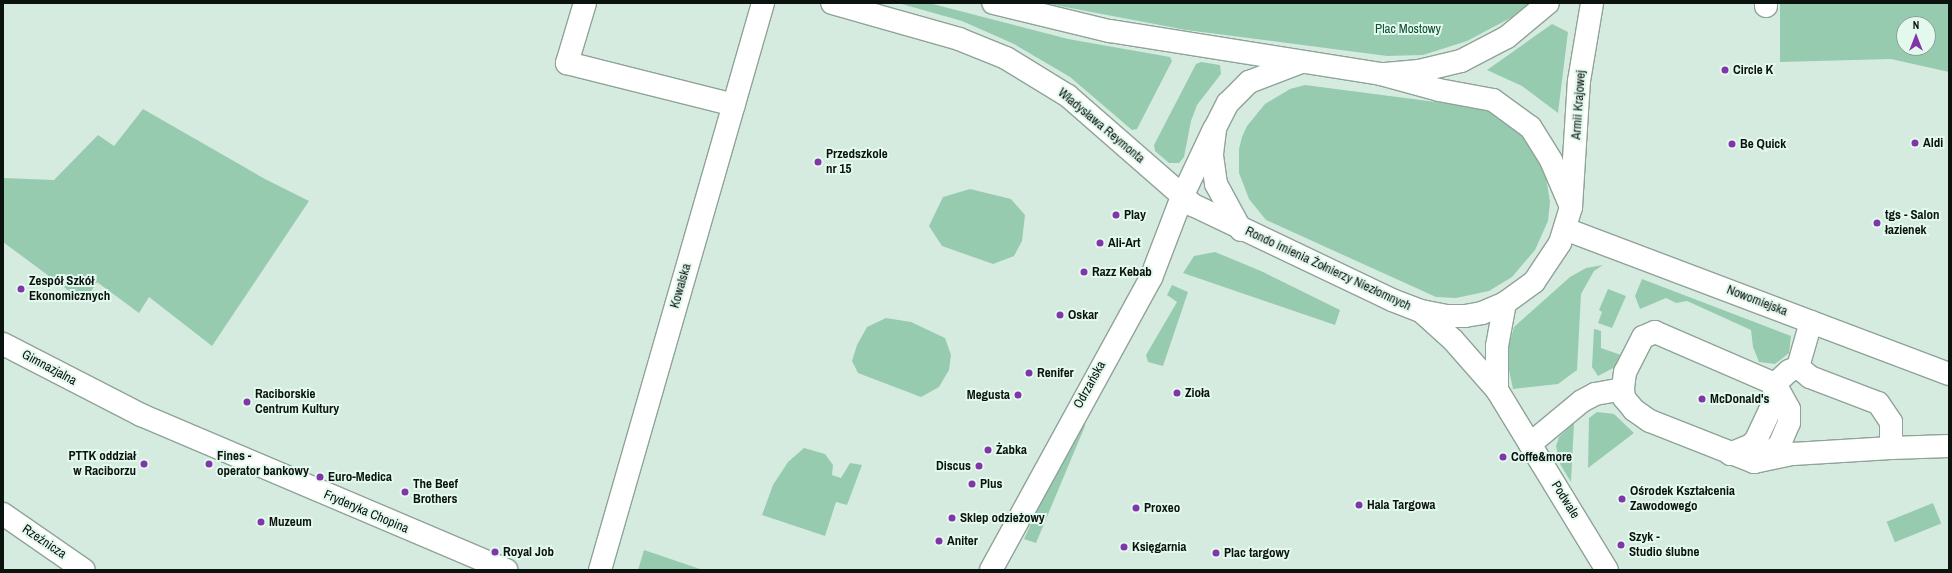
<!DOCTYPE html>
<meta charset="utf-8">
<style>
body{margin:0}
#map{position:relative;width:1952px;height:573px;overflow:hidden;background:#d6ebe0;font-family:"Archivo Narrow",sans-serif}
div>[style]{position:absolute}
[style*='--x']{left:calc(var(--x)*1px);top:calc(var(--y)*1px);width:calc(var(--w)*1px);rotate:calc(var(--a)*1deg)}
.green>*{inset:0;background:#97cbb0;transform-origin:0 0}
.roads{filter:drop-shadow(1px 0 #8fa398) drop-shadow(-1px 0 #8fa398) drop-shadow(0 1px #8fa398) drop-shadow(0 -1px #8fa398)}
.minor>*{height:22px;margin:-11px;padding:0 11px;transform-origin:11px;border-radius:11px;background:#fff}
.major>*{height:22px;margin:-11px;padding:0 11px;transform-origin:11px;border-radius:11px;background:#fff}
.dots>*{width:11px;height:11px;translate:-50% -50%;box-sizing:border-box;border:2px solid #e3f9ed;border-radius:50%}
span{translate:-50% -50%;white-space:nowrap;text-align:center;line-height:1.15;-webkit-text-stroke:4px #e3f9ed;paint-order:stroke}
.park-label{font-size:13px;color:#125036}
.poi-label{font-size:13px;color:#0b130f;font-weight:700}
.left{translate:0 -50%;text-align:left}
.right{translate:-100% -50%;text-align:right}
.street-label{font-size:13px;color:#0b130f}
.frame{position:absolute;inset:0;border:4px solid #0b130f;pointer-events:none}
.north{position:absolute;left:1896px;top:16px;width:40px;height:40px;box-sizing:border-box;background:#e3f9ed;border:1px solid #8d9d94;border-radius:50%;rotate:0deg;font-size:11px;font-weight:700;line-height:16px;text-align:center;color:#0b130f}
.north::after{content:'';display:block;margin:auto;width:14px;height:18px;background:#8036a8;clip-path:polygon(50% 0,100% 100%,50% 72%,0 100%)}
</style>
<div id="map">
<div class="green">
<div style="clip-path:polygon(898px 3px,929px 3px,1068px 39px,1170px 57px,1172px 61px,1137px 129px,1132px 130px,1070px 77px,1014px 44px,962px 21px)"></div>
<div style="clip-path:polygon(1044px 3px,1530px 3px,1518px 14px,1467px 41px,1423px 55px,1387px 56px,1186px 30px)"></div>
<div style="clip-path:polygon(evenodd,1780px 3px,1949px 3px,1949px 72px,1891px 59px,1780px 62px,1780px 3px,1904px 24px,1928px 24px,1928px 48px,1904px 48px,1904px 24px)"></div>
<div style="clip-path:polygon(1552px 24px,1568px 32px,1558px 113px,1522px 86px,1487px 70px)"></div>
<div style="clip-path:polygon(1201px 62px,1220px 65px,1221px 74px,1197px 105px,1191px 121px,1184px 157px,1179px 163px,1169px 163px,1155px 151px,1154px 145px,1196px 64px)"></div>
<div style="clip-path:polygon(1305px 85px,1482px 108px,1494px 114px,1523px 135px,1539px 160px,1546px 177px,1550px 202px,1548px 221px,1535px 250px,1512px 277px,1489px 291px,1456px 298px,1436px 297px,1266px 220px,1249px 199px,1239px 173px,1239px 149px,1242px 137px,1247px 126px,1265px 104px,1290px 89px)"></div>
<div style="clip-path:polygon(143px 109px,265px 179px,309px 201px,212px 346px,149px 297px,139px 313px,97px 282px,84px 302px,3px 242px,3px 178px,54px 180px,98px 135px,114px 146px)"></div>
<div style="clip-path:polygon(970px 189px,1011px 199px,1025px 215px,1022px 241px,1014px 256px,993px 264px,942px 246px,929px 226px,943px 197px)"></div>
<div style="clip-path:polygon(1215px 252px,1261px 271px,1340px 310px,1335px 325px,1183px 273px,1194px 256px)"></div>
<div style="clip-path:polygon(1603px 265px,1594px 271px,1581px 294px,1577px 370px,1558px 384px,1513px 389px,1506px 356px,1514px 327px,1570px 277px,1586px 268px)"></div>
<div style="clip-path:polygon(1642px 279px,1791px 336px,1789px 353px,1775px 364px,1759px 362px,1753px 347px,1751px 330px,1687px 301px,1676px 303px,1666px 298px,1640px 309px,1635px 296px)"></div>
<div style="clip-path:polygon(1172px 285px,1188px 292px,1163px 366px,1148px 362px,1146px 355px,1177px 302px,1167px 295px)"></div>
<div style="clip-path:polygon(1608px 289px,1626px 296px,1612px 328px,1598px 323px,1602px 312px,1599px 310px)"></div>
<div style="clip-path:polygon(886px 318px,911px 322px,945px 338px,951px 355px,949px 370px,939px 387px,921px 397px,858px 373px,852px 361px,857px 345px,867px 327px)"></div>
<div style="clip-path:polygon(1594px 329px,1601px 331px,1601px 348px,1624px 356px,1617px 366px,1598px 376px,1592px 367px)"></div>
<div style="clip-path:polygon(1597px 412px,1614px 414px,1634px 433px,1588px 468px,1589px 418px)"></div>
<div style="clip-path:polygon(1084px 421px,1085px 426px,1036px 543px,1024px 539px,1077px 422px)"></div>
<div style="clip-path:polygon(1574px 423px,1571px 482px,1560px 464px,1556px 446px,1559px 437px)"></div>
<div style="clip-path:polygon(804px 448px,825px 454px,833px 465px,832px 475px,841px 478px,850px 463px,862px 465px,847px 505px,836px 502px,825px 536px,762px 515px,773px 485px,788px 462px)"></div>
<div style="left:1933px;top:503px;width:22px;height:50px;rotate:68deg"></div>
<div style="clip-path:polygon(644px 550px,703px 570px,638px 570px)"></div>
</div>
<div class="roads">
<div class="minor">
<div style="--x:585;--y:3;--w:63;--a:106.7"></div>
<div style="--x:567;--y:63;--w:172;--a:14.1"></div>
<div style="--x:1766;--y:3;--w:3;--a:90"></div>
<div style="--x:1385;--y:74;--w:34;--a:-5"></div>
<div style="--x:1419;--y:71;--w:43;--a:-13.4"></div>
<div style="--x:1461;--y:61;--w:52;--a:-27.6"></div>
<div style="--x:1507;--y:37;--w:53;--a:-39.7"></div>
<div style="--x:1571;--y:207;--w:126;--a:-86.4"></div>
<div style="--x:1579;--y:81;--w:79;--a:-80.5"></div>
<div style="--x:1421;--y:311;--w:43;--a:42.2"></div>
<div style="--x:1453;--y:340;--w:67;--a:48.7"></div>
<div style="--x:1497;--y:390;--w:211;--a:58.6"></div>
<div style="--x:3;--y:344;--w:155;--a:27.2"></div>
<div style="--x:141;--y:415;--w:397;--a:23"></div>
<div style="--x:1497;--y:390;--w:44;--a:-90"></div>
<div style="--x:1497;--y:346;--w:44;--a:-79.5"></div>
<div style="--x:1530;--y:444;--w:67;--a:-39.6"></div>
<div style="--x:1582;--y:401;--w:15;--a:-28"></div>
<div style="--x:1595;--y:394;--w:28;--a:-10"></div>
<div style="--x:1891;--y:448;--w:58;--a:-2"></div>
<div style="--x:1730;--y:454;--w:23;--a:-23"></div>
<div style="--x:1751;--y:445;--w:7;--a:-45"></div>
<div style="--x:1756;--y:440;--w:38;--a:-65"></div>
<div style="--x:1772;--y:406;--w:22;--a:-82"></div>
<div style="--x:1775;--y:384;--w:19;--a:-43"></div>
<div style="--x:1789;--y:371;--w:10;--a:-24"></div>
<div style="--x:1798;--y:367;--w:47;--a:-73.9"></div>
<div style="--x:1754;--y:462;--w:30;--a:-33"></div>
<div style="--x:1779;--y:446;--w:25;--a:-67"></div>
<div style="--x:1789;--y:423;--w:14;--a:-90"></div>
<div style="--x:1789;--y:409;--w:29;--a:-119"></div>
<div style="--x:1775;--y:384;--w:131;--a:-156.6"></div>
<div style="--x:1655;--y:332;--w:13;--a:157"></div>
<div style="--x:1643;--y:337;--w:39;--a:117"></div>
<div style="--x:1625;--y:372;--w:17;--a:97"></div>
<div style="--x:1623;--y:389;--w:9;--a:84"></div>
<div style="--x:1624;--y:398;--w:16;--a:50"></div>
<div style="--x:1634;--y:410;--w:19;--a:35"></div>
<div style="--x:1650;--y:421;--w:112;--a:21.5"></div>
<div style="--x:1754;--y:462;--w:40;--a:-12"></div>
<div style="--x:1793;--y:454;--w:98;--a:-3.5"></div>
<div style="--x:1891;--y:448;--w:26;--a:-90"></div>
<div style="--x:1891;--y:422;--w:23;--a:-124"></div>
<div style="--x:1878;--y:403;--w:73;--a:-159.1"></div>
<div style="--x:1810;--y:377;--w:16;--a:-140"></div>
<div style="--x:3;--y:514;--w:98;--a:34.7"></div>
<div style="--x:600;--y:570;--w:590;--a:-73.96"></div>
<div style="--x:991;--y:570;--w:333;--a:-61.3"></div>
<div style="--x:1151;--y:278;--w:87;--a:-69.1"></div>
<div style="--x:1182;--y:197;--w:75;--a:-64.8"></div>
</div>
<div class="major">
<div style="--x:832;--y:3;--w:132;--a:15.8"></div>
<div style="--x:959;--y:39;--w:51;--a:22"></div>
<div style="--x:1006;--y:58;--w:73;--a:31.5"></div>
<div style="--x:1068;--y:96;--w:166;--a:41.1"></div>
<div style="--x:1193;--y:205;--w:221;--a:25.5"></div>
<div style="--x:1392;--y:300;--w:31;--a:21"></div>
<div style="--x:1421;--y:311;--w:25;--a:11"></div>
<div style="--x:1446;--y:316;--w:19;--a:0"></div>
<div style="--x:1465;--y:316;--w:17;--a:-10"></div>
<div style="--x:1482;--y:313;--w:25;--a:-23"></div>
<div style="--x:1505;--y:303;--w:36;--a:-36"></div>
<div style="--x:1534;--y:282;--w:47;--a:-56.3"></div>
<div style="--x:1560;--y:243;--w:38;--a:-73"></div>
<div style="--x:1571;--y:207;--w:51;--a:-113.1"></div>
<div style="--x:1551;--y:160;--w:39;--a:-122"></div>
<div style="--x:1530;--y:127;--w:46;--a:-143.9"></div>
<div style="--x:1493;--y:100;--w:55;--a:-169.5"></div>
<div style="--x:1439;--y:90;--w:60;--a:-164.6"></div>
<div style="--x:1381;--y:74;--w:275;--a:-171"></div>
<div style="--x:1109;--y:31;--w:119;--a:-166.4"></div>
<div style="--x:1565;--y:229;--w:410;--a:20.7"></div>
<div style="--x:1241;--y:230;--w:52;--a:-118.5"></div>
<div style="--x:1216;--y:184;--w:30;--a:-98"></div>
<div style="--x:1212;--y:154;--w:26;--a:-83"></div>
<div style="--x:1215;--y:128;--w:28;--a:-63"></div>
<div style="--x:1228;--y:103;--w:30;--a:-45"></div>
<div style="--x:1249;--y:82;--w:56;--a:-21"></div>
</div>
</div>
<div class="dots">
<div style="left:1725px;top:70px;background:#8036a8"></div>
<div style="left:1915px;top:143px;background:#8036a8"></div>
<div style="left:1732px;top:144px;background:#8036a8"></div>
<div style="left:818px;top:162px;background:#8036a8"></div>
<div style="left:1116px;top:215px;background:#8036a8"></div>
<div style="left:1877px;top:223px;background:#8036a8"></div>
<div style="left:1100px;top:243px;background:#8036a8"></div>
<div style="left:1084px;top:272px;background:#8036a8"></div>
<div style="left:21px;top:289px;background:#8036a8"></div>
<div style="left:1060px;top:315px;background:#8036a8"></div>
<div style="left:1029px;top:373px;background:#8036a8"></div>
<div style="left:1177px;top:393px;background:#8036a8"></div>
<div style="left:1018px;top:395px;background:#8036a8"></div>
<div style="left:1702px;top:399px;background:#8036a8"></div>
<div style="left:247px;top:402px;background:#8036a8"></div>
<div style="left:988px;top:450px;background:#8036a8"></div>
<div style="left:1503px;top:457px;background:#8036a8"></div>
<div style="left:144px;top:464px;background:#8036a8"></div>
<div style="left:209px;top:464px;background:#8036a8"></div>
<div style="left:979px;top:466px;background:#8036a8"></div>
<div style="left:320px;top:477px;background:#8036a8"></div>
<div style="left:972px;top:484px;background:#8036a8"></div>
<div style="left:405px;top:492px;background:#8036a8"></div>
<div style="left:1622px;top:499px;background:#8036a8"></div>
<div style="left:1359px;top:505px;background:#8036a8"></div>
<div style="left:1136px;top:508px;background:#8036a8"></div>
<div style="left:952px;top:518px;background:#8036a8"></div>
<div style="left:261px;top:522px;background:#8036a8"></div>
<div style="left:939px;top:541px;background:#8036a8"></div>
<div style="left:1621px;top:545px;background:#8036a8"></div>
<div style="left:1124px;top:547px;background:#8036a8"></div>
<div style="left:495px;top:552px;background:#8036a8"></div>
<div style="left:1216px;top:553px;background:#8036a8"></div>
</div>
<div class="park-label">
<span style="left:1408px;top:29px">Plac Mostowy</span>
</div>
<div class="poi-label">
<span class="left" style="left:1733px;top:70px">Circle K</span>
<span class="left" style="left:1923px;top:143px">Aldi</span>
<span class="left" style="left:1740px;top:144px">Be Quick</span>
<span class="left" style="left:826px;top:162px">Przedszkole<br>nr 15</span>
<span class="left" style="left:1124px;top:215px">Play</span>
<span class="left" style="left:1885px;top:223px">tgs - Salon<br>łazienek</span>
<span class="left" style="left:1108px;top:243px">Ali-Art</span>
<span class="left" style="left:1092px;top:272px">Razz Kebab</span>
<span class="left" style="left:29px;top:289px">Zespół Szkół<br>Ekonomicznych</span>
<span class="left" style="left:1068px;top:315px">Oskar</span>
<span class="left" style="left:1037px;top:373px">Renifer</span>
<span class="left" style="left:1185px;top:393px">Zioła</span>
<span class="left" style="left:255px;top:402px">Raciborskie<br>Centrum Kultury</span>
<span class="right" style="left:1010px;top:395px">Megusta</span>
<span class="left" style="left:1710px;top:399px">McDonald's</span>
<span class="left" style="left:996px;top:450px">Żabka</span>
<span class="right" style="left:136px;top:464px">PTTK oddział<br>w Raciborzu</span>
<span class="left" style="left:217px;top:464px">Fines -<br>operator bankowy</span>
<span class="left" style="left:1511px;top:457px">Coffe&amp;more</span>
<span class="right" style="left:971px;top:466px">Discus</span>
<span class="left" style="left:328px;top:477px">Euro-Medica</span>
<span class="left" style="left:980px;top:484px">Plus</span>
<span class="left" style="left:413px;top:492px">The Beef<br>Brothers</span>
<span class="left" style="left:1630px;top:499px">Ośrodek Kształcenia<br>Zawodowego</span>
<span class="left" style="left:1367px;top:505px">Hala Targowa</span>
<span class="left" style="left:1144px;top:508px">Proxeo</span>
<span class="left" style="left:960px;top:518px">Sklep odzieżowy</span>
<span class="left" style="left:269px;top:522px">Muzeum</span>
<span class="left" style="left:1629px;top:545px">Szyk -<br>Studio ślubne</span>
<span class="left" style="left:947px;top:541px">Aniter</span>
<span class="left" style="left:1132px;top:547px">Księgarnia</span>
<span class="left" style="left:503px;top:552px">Royal Job</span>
<span class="left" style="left:1224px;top:553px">Plac targowy</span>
</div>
<div class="street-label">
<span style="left:1579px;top:105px;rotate:-86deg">Armii Krajowej</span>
<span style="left:1101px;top:126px;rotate:40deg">Władysława Reymonta</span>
<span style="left:1328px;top:269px;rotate:25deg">Rondo imienia Żołnierzy Niezłomnych</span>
<span style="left:681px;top:286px;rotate:-74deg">Kowalska</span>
<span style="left:1757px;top:301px;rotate:21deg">Nowomiejska</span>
<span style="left:49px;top:368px;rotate:28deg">Gimnazjalna</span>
<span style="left:1090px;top:385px;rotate:-61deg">Odrzańska</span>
<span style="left:1565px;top:500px;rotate:58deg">Podwale</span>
<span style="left:366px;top:512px;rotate:23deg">Fryderyka Chopina</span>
<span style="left:44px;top:542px;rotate:34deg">Rzeźnicza</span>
</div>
<div class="frame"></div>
<div class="north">N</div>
</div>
